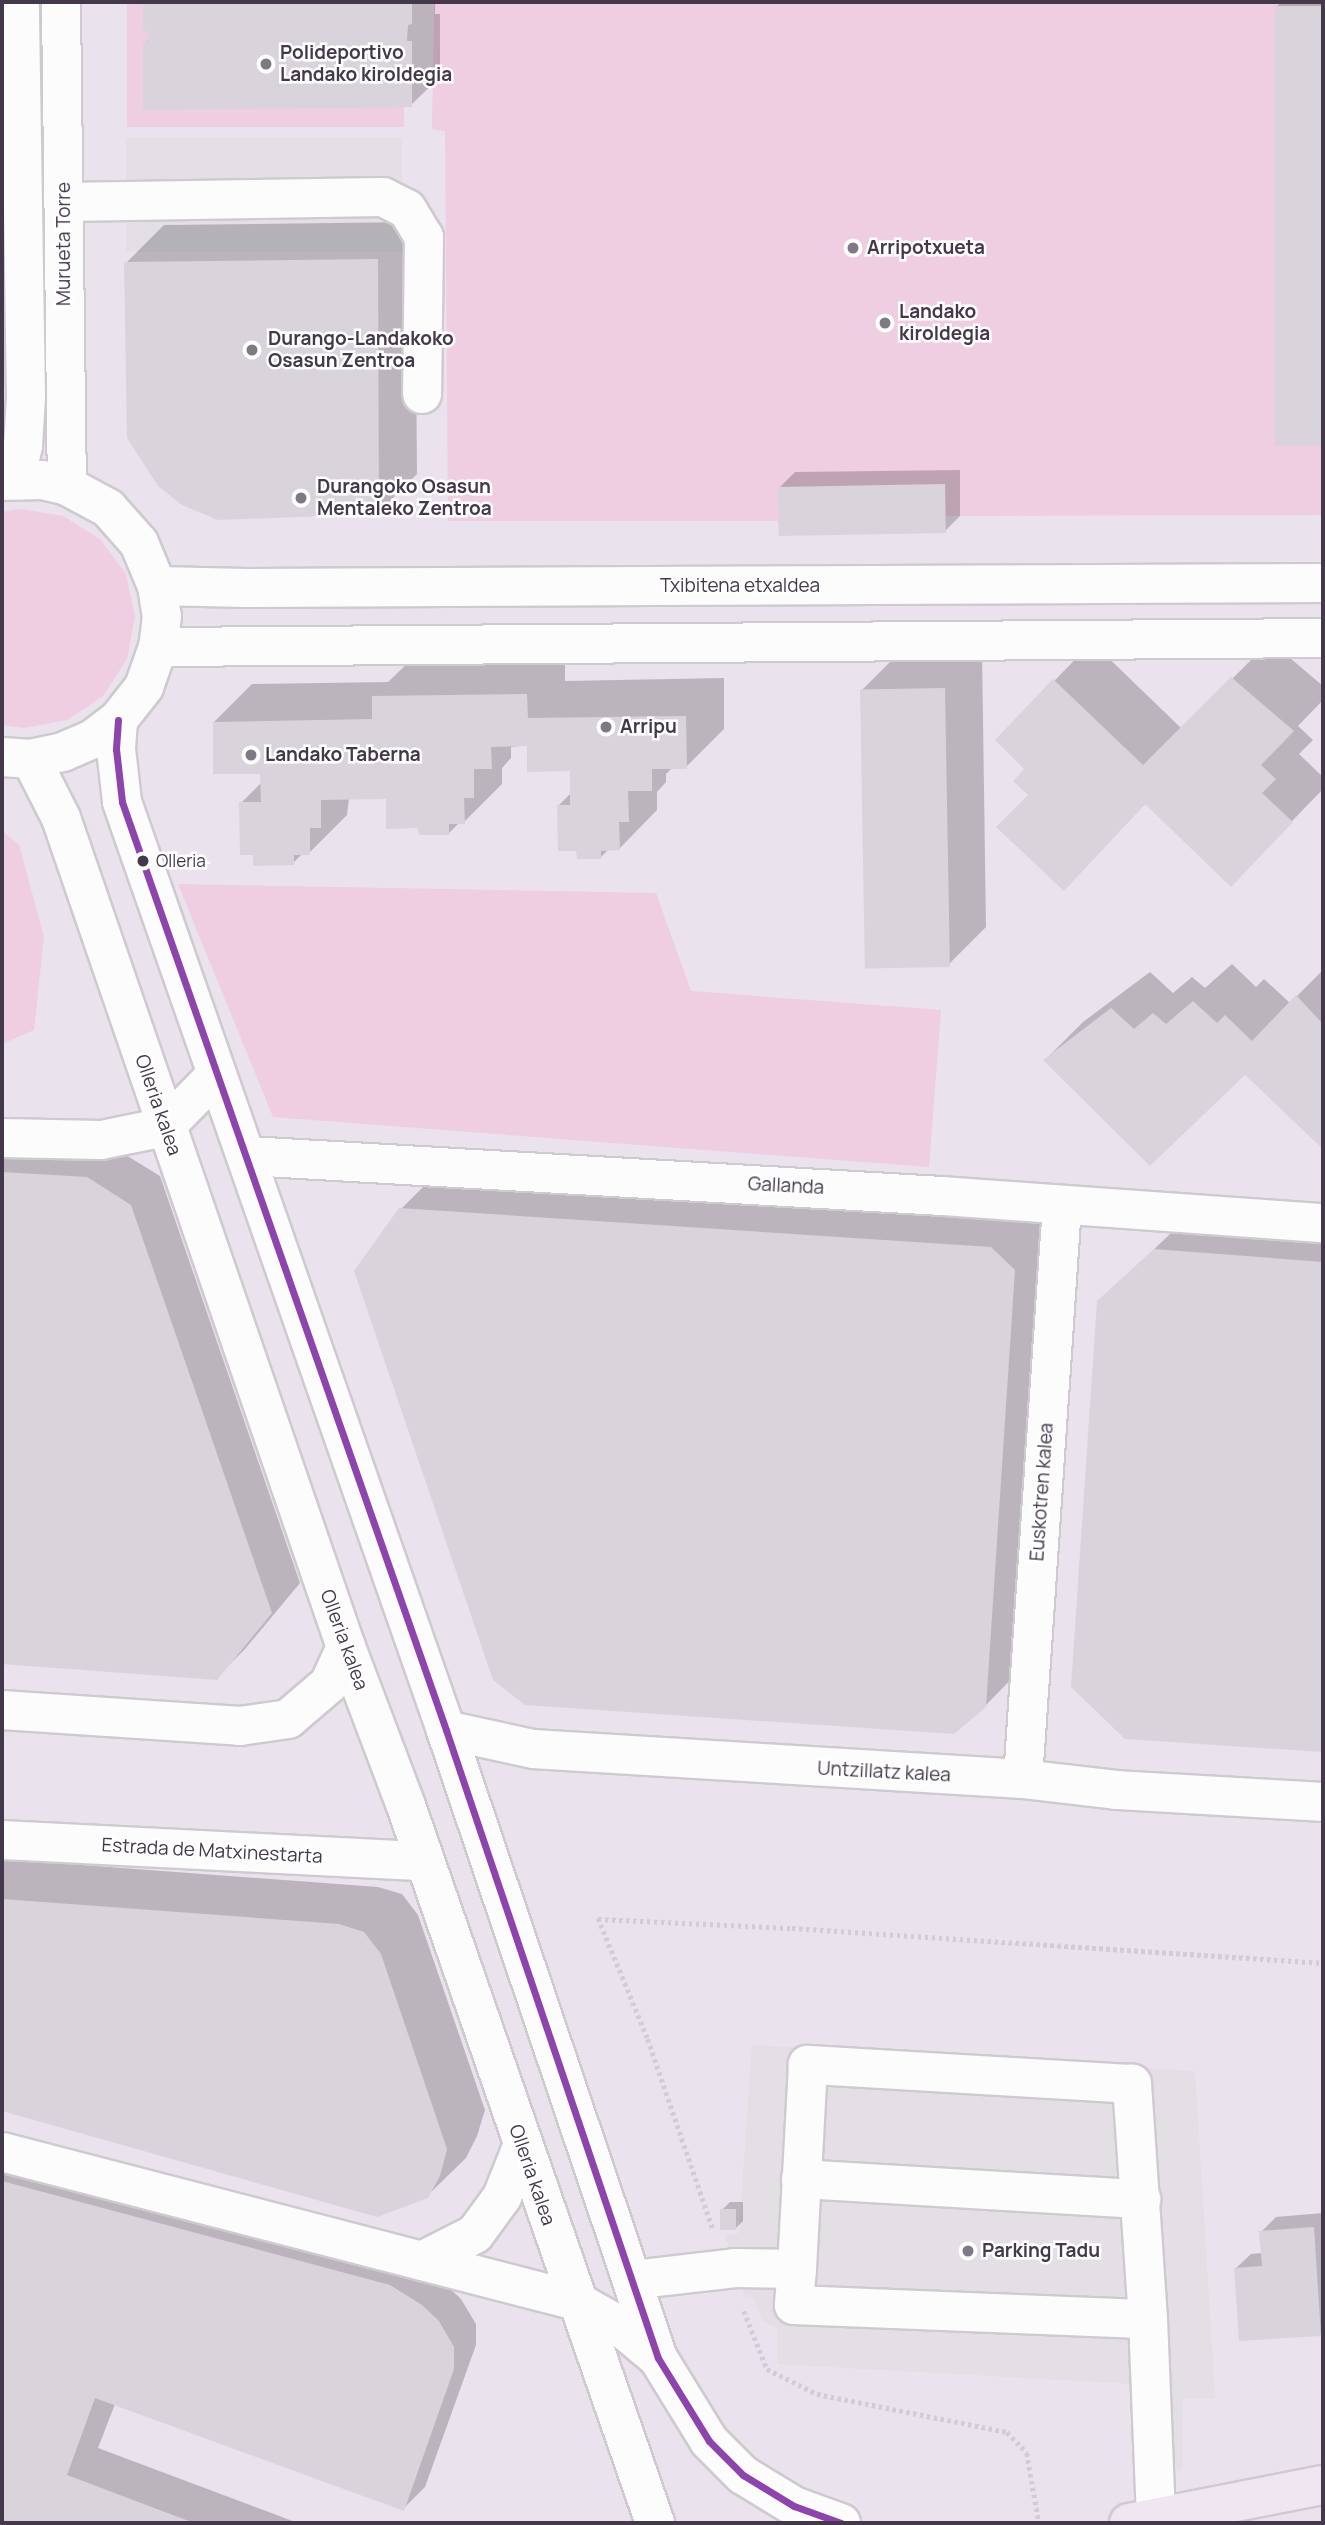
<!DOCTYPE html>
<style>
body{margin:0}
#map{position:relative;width:1325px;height:2525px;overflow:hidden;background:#f2eef3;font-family:Manrope,sans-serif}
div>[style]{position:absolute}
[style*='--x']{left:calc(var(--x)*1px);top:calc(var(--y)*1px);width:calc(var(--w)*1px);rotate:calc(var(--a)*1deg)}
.residential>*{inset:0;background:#eae2ed;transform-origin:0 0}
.green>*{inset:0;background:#eecee0;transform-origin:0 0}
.parking>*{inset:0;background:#e3dfe5;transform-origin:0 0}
.shadow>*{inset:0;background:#0003}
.building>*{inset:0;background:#d9d4db;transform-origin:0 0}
.path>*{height:4.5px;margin-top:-2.25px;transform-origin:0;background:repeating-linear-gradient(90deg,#d2ccd3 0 3.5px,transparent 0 7px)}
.roads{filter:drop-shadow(2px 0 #cecad0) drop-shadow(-2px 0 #cecad0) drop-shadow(0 2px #cecad0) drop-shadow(0 -2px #cecad0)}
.minor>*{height:38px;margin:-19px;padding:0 19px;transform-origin:19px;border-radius:19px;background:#fdfcfd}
.major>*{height:38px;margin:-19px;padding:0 19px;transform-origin:19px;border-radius:19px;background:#efe6f2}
.bus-1>*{height:7px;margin:-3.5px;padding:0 3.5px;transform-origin:3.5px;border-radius:3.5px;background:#8e44ad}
.dots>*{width:19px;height:19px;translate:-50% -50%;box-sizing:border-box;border:4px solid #fff;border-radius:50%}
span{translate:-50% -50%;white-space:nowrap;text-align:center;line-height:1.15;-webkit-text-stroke:5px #fff;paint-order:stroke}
.bus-label{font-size:17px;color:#44384b}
.left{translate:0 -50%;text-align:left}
.poi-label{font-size:19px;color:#44384b;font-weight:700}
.street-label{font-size:19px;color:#44384b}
.frame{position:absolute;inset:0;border:4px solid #44384b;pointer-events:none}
</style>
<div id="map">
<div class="residential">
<div style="left:2px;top:2px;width:1321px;height:2521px"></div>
</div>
<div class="green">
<div style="left:127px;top:2px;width:277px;height:125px"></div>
<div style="clip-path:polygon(434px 2px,1323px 2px,1323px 515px,946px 516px,946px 533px,779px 535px,778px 521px,448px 521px,445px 131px,432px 129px)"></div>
<div style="clip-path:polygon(20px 509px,63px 516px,100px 539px,126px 574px,135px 616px,127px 659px,103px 696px,67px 720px,24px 728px,2px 725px,2px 512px)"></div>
<div style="clip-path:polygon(2px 831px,19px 845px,44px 937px,34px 1030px,2px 1044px)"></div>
<div style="clip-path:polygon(178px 884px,656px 893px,691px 991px,941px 1010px,929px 1167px,273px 1117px)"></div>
</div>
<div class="parking">
<div style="left:402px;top:138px;width:114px;height:276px;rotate:90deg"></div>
<div style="clip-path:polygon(752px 2045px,1195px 2071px,1215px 2398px,1182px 2399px,1183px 2468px,1137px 2474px,1133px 2384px,777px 2364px,777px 2329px,762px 2320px,754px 2298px,745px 2296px,725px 2235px,739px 2233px)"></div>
</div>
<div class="shadow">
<div style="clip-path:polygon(145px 2px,435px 2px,435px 14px,440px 14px,440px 77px,411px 105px,145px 43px,149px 39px,149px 30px,145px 29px)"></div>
<div style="clip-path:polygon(1282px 2px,1323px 2px,1323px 444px,1282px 445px,1276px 7px)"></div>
<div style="clip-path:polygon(415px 222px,417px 474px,379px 512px,126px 263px,164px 225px)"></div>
<div style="clip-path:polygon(960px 470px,960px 516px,945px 531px,780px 487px,795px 472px)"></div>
<div style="clip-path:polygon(1270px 641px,1323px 686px,1323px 700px,1298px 726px,1313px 740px,1299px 754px,1323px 777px,1323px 789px,1268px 846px,1146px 803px,1064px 889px,1030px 795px,1027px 769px,997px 740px,1092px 642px,1182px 729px)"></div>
<div style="clip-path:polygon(982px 650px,986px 927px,948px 965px,862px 690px,900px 652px)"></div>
<div style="clip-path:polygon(565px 657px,565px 681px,724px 678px,724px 729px,686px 767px,673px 767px,666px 774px,666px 782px,657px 792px,657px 810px,619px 849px,609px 849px,601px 857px,578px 849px,558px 806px,572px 792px,571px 769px,528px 745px,511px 747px,511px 758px,502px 768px,502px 784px,464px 822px,459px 823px,449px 833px,419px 826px,387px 797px,349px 798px,347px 815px,309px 853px,303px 853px,293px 863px,254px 853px,241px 803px,262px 782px,262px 772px,214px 722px,252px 684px,388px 682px,412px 659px)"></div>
<div style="clip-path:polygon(1232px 964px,1256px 987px,1264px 979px,1290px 1003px,1323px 970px,1323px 1146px,1245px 1073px,1045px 1060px,1083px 1022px,1150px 972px,1173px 993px,1192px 977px,1205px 988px)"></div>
<div style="clip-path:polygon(2px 1145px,116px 1149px,160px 1176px,300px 1583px,245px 1649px,216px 1678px,2px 1662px)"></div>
<div style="clip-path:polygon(439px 1171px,1029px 1210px,1053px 1231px,1023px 1667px,985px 1706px,401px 1209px)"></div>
<div style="clip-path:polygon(1194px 1211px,1323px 1221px,1323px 1750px,1126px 1738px,1099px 1302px)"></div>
<div style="clip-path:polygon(2px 1859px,378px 1887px,402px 1894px,418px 1915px,485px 2110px,477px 2136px,466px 2158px,427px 2196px,377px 2215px,2px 2109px)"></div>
<div style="clip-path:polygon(2px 2133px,235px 2197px,444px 2283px,461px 2299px,476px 2324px,476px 2345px,425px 2487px,403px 2509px,115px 2404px,98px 2448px,298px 2523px,2px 2523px)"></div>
<div style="clip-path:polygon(730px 2202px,743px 2202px,743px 2221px,736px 2228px,722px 2210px)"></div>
<div style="clip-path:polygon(1323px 2213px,1323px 2332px,1320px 2334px,1235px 2269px,1251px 2254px,1262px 2253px,1261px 2232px,1276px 2217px)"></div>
</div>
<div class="building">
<div style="clip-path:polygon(143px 2px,412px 2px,412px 24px,408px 25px,407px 41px,412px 41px,412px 107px,143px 110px,143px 42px,147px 42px,148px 31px,143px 31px)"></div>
<div style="left:1275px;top:6px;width:48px;height:440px"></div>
<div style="clip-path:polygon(378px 259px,379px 514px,218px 520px,182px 505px,158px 486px,127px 438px,124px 262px)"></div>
<div style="left:945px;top:484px;width:49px;height:167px;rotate:89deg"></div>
<div style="clip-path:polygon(1231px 677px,1294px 731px,1261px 765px,1276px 779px,1262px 793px,1293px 822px,1231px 887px,1145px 804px,1064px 891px,996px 827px,1028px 795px,1013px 781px,1024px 769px,995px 740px,1053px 679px,1143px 765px)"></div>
<div style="left:945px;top:688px;width:279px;height:85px;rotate:89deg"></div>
<div style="clip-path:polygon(527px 694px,528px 718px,686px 716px,687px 769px,652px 769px,652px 791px,628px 791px,629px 822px,619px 822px,620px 850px,601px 851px,601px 859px,577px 859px,576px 851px,558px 851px,557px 805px,570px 805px,570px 771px,527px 772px,527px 746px,491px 747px,492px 769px,474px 769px,474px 798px,464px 798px,465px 824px,449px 824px,449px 835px,420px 835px,417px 828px,386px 829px,386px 799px,321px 800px,321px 828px,310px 828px,310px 855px,294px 855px,294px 865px,253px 866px,253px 855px,240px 855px,239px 802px,261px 802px,260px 774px,213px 774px,213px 722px,372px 719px,372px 696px)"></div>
<div style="clip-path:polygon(1296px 995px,1323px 1024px,1323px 1149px,1245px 1075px,1150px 1166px,1043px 1060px,1111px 1008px,1134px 1029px,1153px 1013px,1166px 1024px,1193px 1001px,1217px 1023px,1225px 1015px,1252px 1041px)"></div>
<div style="clip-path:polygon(2px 1172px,87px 1177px,131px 1205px,272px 1613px,217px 1680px,2px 1664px)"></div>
<div style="clip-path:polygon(399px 1208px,991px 1247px,1015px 1270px,986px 1707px,954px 1734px,525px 1705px,493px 1680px,354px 1271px)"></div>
<div style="clip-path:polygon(1154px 1249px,1323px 1262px,1323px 1752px,1125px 1739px,1071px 1687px,1097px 1301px)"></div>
<div style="clip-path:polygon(2px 1899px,339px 1924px,364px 1932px,381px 1954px,447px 2149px,440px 2176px,428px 2198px,377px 2217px,2px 2111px)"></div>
<div style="clip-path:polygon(2px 2181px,390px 2285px,422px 2305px,439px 2321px,454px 2347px,454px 2369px,404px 2511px,95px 2398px,67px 2475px,194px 2523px,2px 2523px)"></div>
<div style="left:720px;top:2209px;width:16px;height:21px"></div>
<div style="clip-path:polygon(1314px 2227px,1321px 2336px,1239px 2341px,1234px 2268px,1262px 2266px,1259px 2231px)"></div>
</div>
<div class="path">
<div style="--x:712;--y:2228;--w:201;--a:-108.9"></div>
<div style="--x:647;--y:2038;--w:129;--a:-112.4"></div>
<div style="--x:598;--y:1919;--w:194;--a:2.7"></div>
<div style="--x:792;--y:1928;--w:532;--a:3.77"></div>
<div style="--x:744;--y:2311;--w:62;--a:68.4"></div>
<div style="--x:767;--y:2369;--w:56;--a:26.6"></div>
<div style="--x:817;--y:2394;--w:194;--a:11.3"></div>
<div style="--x:1007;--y:2432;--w:29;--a:46"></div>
<div style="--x:1027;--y:2453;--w:71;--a:80.3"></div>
</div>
<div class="roads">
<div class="minor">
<div style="--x:61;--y:2;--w:484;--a:89.3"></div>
<div style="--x:64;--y:202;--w:319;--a:-0.9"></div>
<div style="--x:383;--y:197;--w:27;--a:27"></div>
<div style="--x:407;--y:209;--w:33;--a:59"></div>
<div style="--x:424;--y:237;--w:157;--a:90.7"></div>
<div style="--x:16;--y:478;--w:33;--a:-78"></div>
<div style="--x:23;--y:446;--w:49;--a:-86.5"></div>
<div style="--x:26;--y:397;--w:395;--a:-90.9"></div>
<div style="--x:2;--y:481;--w:40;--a:-1.4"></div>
<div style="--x:42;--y:480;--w:26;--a:13"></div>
<div style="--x:67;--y:486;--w:47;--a:28.2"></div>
<div style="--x:108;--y:508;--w:47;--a:48.5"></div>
<div style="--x:139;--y:543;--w:47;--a:67.3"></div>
<div style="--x:157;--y:586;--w:30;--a:81"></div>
<div style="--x:162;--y:616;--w:31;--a:97"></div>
<div style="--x:158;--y:647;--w:42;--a:109.3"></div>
<div style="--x:144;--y:687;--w:42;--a:128.2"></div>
<div style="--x:118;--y:720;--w:31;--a:143"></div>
<div style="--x:93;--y:739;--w:33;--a:157"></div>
<div style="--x:63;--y:752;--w:33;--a:168"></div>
<div style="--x:31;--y:759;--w:29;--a:-176"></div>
<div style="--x:157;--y:586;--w:90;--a:1.3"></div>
<div style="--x:247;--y:588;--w:1076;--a:-0.27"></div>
<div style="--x:158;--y:647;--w:1165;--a:-0.44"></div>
<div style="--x:118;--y:720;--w:29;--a:94"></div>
<div style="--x:116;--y:749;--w:53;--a:83.5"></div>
<div style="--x:122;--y:802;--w:983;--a:70.75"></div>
<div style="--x:446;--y:1730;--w:663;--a:71.35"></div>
<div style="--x:658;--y:2358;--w:97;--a:58.4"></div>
<div style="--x:709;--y:2441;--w:48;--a:45"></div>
<div style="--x:743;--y:2475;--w:60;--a:31.3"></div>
<div style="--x:794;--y:2506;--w:50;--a:19.9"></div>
<div style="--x:31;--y:759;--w:66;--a:63"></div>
<div style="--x:61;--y:818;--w:877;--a:71.03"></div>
<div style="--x:346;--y:1647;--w:167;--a:69.3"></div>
<div style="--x:405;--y:1803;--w:762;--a:70.85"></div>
<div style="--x:2;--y:1138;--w:99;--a:1.2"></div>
<div style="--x:101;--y:1140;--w:65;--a:-11.5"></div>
<div style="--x:165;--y:1127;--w:71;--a:-45.6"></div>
<div style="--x:248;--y:1156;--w:695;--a:3.3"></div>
<div style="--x:942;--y:1196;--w:382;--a:4.1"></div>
<div style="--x:2;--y:1710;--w:239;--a:3.8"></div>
<div style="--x:240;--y:1726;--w:49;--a:-8.3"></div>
<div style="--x:288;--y:1719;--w:54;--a:-40.5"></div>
<div style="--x:329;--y:1684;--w:41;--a:-65.3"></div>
<div style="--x:446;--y:1730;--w:89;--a:12.3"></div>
<div style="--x:533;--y:1749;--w:491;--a:3.5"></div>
<div style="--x:1023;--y:1779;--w:94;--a:6.7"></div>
<div style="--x:1116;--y:1790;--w:207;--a:3.3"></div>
<div style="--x:1023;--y:1779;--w:575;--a:-86.11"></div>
<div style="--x:2;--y:1840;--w:422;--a:2.9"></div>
<div style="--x:2;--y:2152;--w:593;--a:14.55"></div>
<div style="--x:576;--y:2301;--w:47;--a:29.3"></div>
<div style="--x:617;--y:2324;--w:53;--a:39.7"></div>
<div style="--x:801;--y:2179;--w:341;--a:3.4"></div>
<div style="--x:422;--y:2261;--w:59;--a:-27"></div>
<div style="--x:475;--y:2234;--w:46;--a:-53.9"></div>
<div style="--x:502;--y:2197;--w:54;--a:-68.2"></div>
<div style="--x:632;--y:2280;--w:104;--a:-6.6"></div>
<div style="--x:735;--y:2268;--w:62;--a:0.9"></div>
<div style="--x:797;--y:2269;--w:36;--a:95"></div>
<div style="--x:794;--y:2305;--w:354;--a:2.3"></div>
<div style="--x:1148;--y:2319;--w:236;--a:-93.9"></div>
<div style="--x:1132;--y:2084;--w:325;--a:-176.6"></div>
<div style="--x:808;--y:2065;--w:204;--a:93.1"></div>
<div style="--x:1148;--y:2319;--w:199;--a:87.7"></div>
</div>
<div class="major">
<div style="--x:1129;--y:2523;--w:198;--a:-11.1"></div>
</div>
</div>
<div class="bus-1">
<div style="--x:118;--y:720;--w:29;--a:94"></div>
<div style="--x:116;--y:749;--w:53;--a:83.5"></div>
<div style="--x:122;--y:802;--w:983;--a:70.75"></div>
<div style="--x:446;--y:1730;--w:663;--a:71.35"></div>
<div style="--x:658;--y:2358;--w:97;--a:58.4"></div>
<div style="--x:709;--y:2441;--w:48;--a:45"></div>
<div style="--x:743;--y:2475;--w:60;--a:31.3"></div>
<div style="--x:794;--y:2506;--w:50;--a:19.9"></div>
</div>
<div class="dots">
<div style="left:266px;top:64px;background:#817886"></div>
<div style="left:853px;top:248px;background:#817886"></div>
<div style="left:885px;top:323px;background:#817886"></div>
<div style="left:252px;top:350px;background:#817886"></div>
<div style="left:301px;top:498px;background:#817886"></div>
<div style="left:606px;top:727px;background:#817886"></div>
<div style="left:251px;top:755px;background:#817886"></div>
<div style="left:143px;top:861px;background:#44384b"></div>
<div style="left:968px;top:2251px;background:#817886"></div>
</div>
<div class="bus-label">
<span class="left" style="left:156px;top:861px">Olleria</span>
</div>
<div class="poi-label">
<span class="left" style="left:280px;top:64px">Polideportivo<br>Landako kiroldegia</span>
<span class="left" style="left:867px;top:248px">Arripotxueta</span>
<span class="left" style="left:899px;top:323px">Landako<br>kiroldegia</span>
<span class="left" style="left:268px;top:350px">Durango-Landakoko<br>Osasun Zentroa</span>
<span class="left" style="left:317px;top:498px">Durangoko Osasun<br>Mentaleko Zentroa</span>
<span class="left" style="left:620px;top:727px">Arripu</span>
<span class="left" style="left:265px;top:755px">Landako Taberna</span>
<span class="left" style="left:982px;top:2251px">Parking Tadu</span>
</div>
<div class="street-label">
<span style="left:64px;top:244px;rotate:-90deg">Murueta Torre</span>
<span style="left:740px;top:586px">Txibitena etxaldea</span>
<span style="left:158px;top:1105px;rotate:71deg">Olleria kalea</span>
<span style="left:786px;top:1186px;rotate:3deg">Gallanda</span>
<span style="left:1042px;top:1492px;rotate:-86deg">Euskotren kalea</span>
<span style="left:344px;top:1640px;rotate:70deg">Olleria kalea</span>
<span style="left:884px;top:1772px;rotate:3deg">Untzillatz kalea</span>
<span style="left:212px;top:1851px;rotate:3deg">Estrada de Matxinestarta</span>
<span style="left:532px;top:2175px;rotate:71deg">Olleria kalea</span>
</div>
<div class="frame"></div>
</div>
